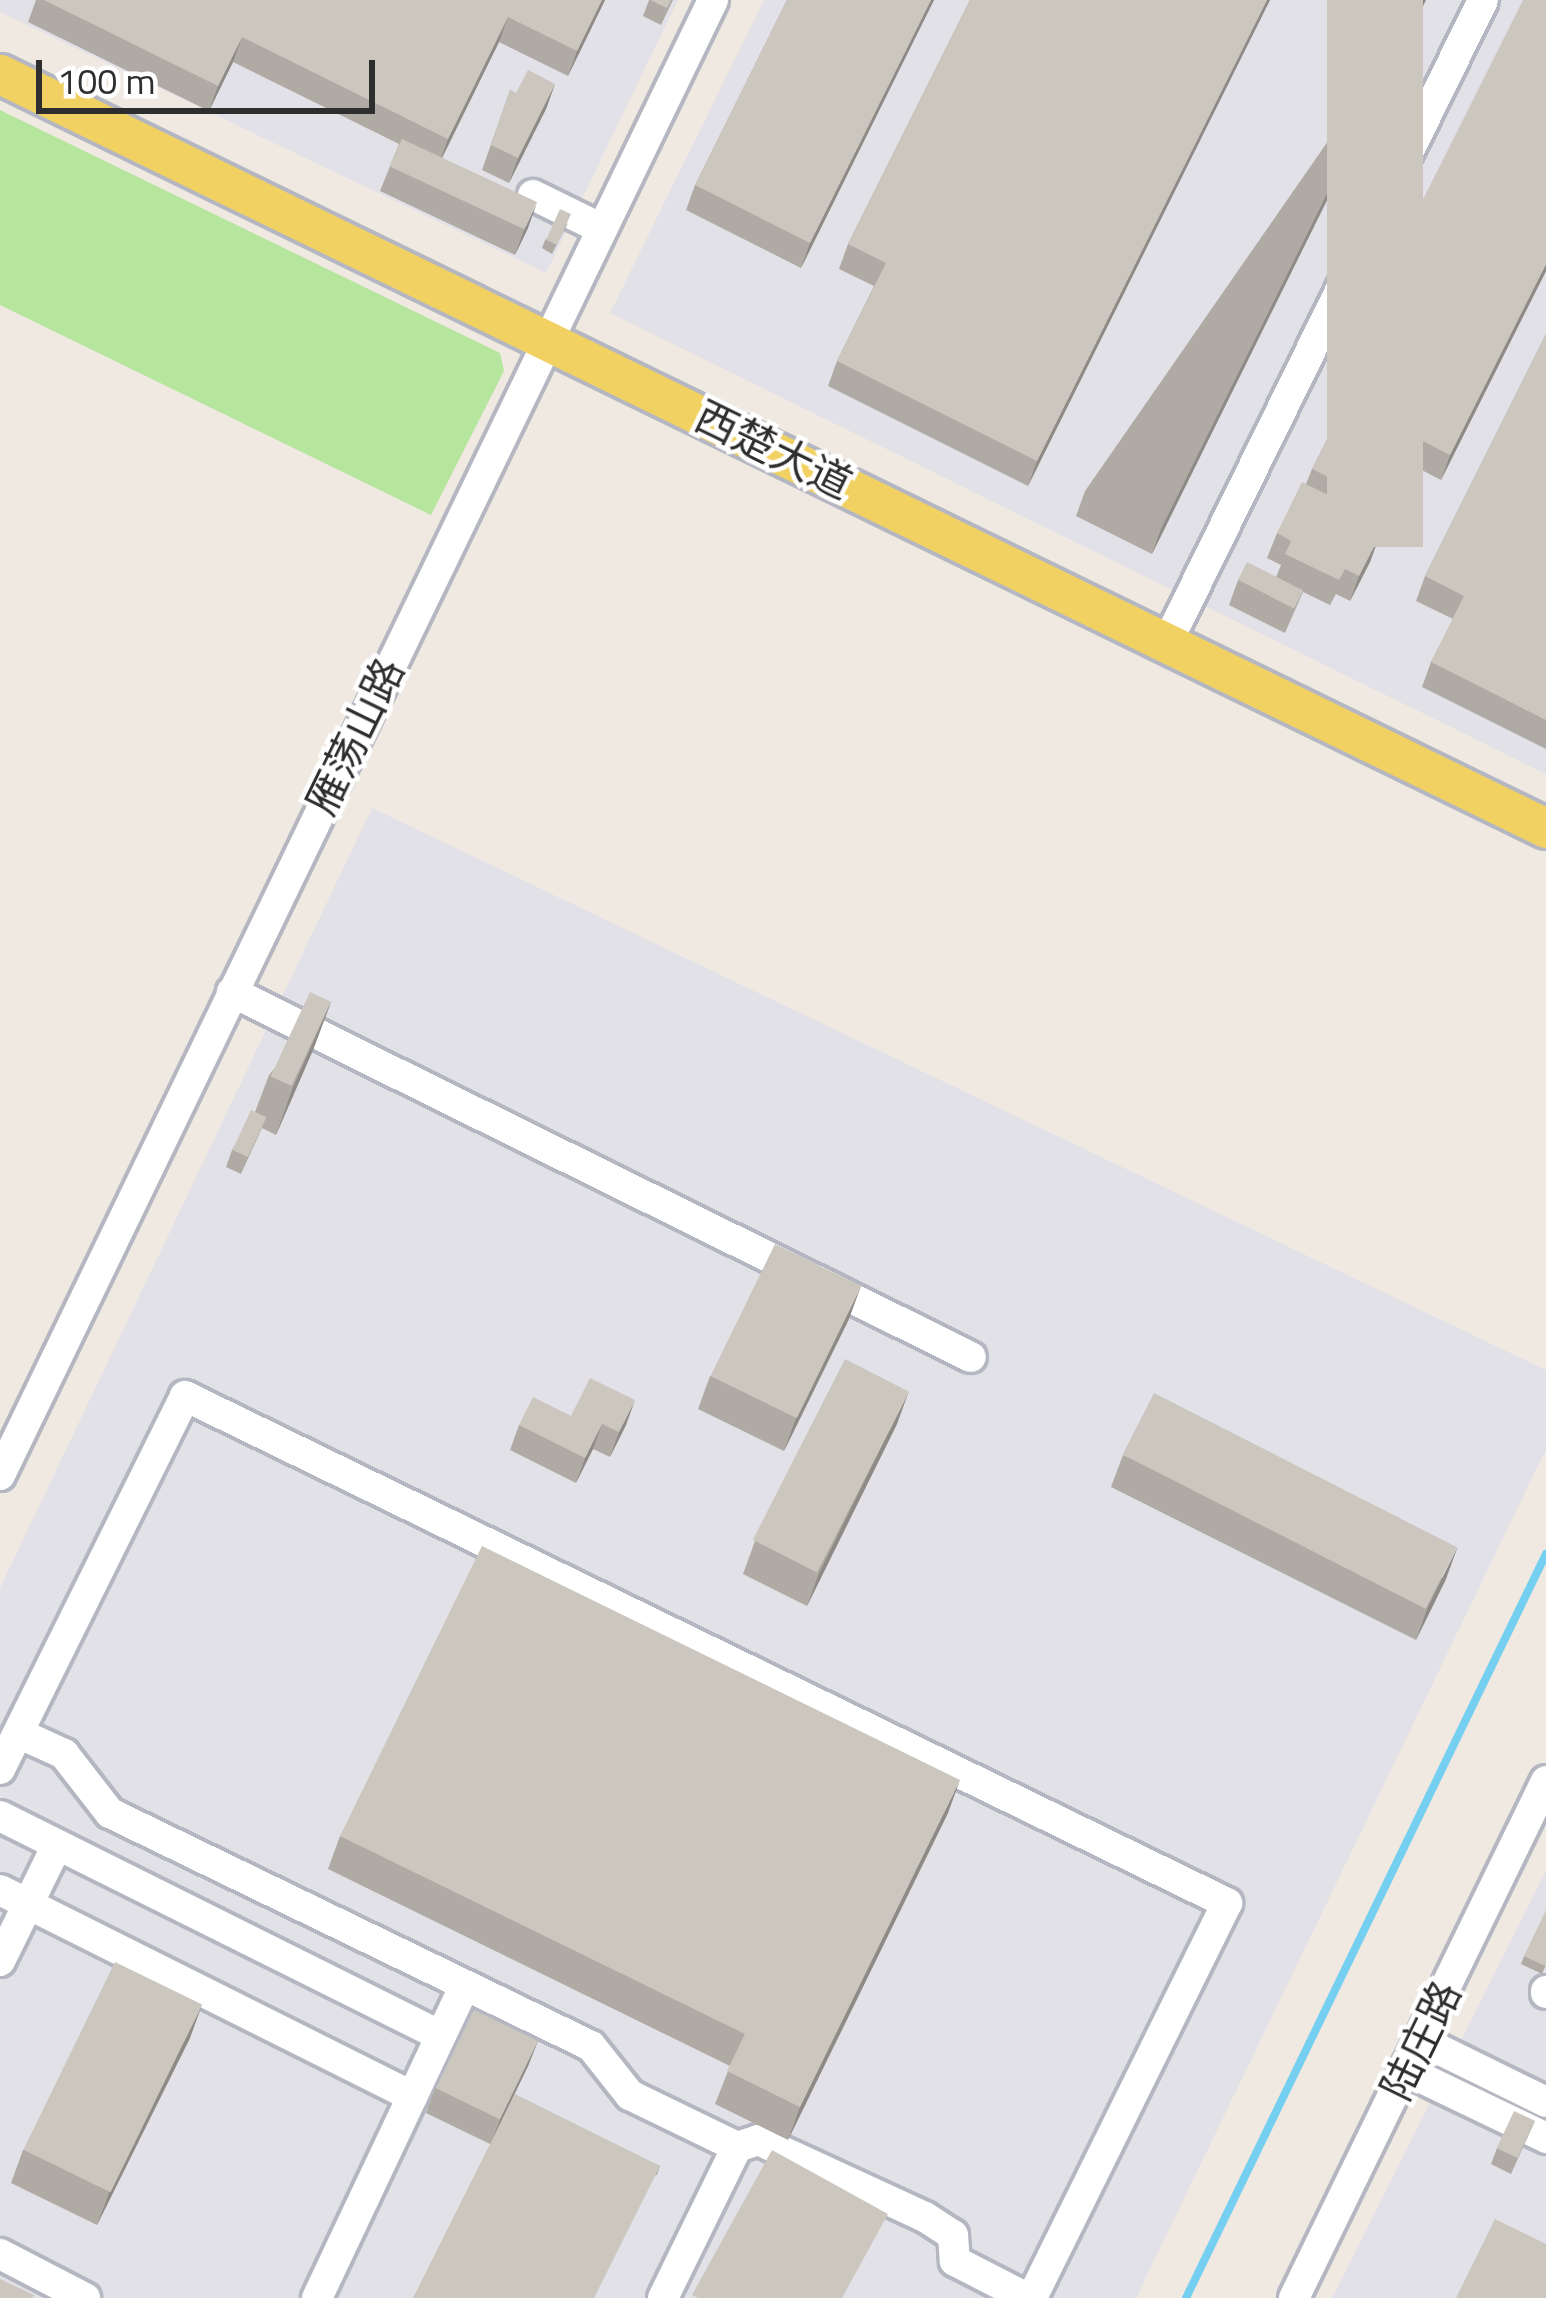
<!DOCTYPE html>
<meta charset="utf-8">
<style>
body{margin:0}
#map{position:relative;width:1546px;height:2298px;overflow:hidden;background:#efe9e1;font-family:"Titillium Web","Noto Sans SC",sans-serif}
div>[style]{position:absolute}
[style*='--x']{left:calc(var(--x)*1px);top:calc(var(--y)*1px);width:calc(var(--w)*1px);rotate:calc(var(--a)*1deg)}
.industrial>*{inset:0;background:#e3e1e8}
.green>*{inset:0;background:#b6e59e}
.stream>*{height:8px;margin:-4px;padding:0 4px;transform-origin:4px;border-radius:4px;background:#75cff0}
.roads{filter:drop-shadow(3px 0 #b4b7c1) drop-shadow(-3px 0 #b4b7c1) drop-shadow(0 3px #b4b7c1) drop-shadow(0 -3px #b4b7c1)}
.minor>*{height:30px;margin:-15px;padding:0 15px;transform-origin:15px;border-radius:15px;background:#fff}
.major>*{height:39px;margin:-19.5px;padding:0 19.5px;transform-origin:19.5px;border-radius:19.5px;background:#f2d163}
.wall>*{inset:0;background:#afaba4}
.shaded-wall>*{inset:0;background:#8e8b86}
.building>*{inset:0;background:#cbc7bf;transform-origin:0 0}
span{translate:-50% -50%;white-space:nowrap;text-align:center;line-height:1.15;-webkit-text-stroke:9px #fff;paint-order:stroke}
.street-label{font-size:42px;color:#2e2e2e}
.scale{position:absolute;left:36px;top:60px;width:339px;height:54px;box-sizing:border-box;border:6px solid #2e2e2e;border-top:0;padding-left:15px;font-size:36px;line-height:42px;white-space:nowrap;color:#2e2e2e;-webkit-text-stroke:9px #fff;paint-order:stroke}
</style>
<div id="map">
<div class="industrial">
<div style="clip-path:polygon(0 0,678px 0,546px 273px,0 12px)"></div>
<div style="clip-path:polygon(764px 0,1546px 0,1546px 774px,610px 313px)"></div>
<div style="clip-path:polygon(372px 808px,1546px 1370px,1546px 1449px,1136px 2298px,0 2298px,0 1588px)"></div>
<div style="clip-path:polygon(1546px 1870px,1546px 2298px,1332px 2298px)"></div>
</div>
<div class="green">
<div style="clip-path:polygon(0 110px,500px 353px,504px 371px,431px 515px,0 305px)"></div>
</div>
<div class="stream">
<div style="--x:1186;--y:2298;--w:827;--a:-64.18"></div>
</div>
<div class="roads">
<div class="minor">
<div style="--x:533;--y:195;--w:75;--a:26.2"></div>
<div style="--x:1169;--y:639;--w:712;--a:-63.83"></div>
<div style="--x:232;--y:992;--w:824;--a:26.29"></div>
<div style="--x:0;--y:1475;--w:1638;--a:-64.2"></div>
<div style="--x:18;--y:1733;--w:51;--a:24.5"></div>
<div style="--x:64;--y:1754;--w:75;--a:52.1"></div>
<div style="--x:110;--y:1813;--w:534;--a:25.85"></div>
<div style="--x:591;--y:2046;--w:63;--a:51.5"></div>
<div style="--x:630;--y:2095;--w:119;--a:25.9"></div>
<div style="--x:0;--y:1769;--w:416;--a:-63.6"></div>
<div style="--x:185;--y:1396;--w:1159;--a:25.95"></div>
<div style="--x:1227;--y:1903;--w:441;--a:116.3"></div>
<div style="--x:0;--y:1816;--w:491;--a:26.5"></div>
<div style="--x:0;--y:1890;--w:461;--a:26.6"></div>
<div style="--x:0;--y:1961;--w:129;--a:-63.8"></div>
<div style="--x:1546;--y:1991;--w:2;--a:90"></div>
<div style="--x:1420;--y:2040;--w:140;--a:26.2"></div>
<div style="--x:1405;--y:2070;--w:157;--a:25.7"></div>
<div style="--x:0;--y:2254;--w:96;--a:27.4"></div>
<div style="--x:317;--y:2298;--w:346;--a:-64.7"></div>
<div style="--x:663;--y:2298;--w:168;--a:-63.9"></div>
<div style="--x:737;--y:2147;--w:22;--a:-18"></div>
<div style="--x:758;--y:2140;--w:184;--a:24.8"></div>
<div style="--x:925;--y:2217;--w:33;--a:33"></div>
<div style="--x:953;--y:2235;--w:26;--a:86"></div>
<div style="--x:955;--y:2261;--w:81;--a:27.2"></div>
<div style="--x:1294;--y:2298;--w:575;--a:-64.01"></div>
</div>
<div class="major">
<div style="--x:0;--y:74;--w:1720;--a:26"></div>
</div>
</div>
<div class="wall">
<div style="clip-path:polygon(36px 0,605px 0,568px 76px,499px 42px,442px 158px,528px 228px,515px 255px,380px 191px,399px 144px,233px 62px,209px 111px,28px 22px)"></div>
<div style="clip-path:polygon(649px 0,673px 0,661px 25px,643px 16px)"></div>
<div style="clip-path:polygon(787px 0,934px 0,801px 268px,686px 210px,695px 185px)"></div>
<div style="clip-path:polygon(970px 0,1270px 0,1028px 486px,828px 386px,837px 361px,874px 286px,839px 269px,848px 244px)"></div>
<div style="clip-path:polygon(1426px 0,1152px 554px,1076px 516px,1085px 491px)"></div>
<div style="clip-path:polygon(555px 84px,546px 109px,509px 183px,482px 170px,510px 90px,516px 93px)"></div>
<div style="clip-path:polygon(568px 223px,552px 254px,542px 248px,545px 240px)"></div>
<div style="clip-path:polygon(1546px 271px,1441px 480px,1404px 461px,1370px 527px,1362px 523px,1361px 528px,1379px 537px,1370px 562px,1350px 601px,1336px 594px,1330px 605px,1303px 592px,1285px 633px,1229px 605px,1238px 580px,1276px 577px,1281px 565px,1267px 558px,1277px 533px,1306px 484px,1312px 469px,1363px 368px,1346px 359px,1355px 335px)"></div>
<div style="clip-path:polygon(1546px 334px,1546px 749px,1422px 687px,1431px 662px,1453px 619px,1416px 601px,1425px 576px)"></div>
<div style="clip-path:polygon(331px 1002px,313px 1050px,276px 1135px,262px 1128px,241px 1174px,226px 1167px,232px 1150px,255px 1112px,269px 1075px)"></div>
<div style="clip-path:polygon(849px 1319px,784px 1451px,698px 1409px,710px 1376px)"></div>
<div style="clip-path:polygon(571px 1416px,626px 1425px,610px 1457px,593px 1449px,576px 1483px,510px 1450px,519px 1425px)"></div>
<div style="clip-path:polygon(897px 1424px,807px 1606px,743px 1574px,755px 1541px)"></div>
<div style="clip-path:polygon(1123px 1455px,1446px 1579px,1416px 1640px,1111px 1487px)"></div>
<div style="clip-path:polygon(948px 1813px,788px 2140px,715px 2104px,730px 2066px,328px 1869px,340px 1836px)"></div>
<div style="clip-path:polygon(1524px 1956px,1546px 1965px,1542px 1974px,1521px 1964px)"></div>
<div style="clip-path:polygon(190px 2038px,97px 2225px,11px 2183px,23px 2150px)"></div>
<div style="clip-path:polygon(538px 2041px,528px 2066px,503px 2118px,660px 2166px,657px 2175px,490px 2144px,426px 2113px,435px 2088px)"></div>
<div style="clip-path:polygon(1535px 2121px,1511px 2174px,1491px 2164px,1497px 2148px)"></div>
</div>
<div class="shaded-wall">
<div style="clip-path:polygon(602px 0,605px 0,568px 76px,577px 51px)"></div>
<div style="clip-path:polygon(931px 0,934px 0,801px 268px,810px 243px)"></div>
<div style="clip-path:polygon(1267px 0,1270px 0,1028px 486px,1037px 461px)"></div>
<div style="clip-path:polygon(1423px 0,1426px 0,1152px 554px,1161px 529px)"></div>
<div style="clip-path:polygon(508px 17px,499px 42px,439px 164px,448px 139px)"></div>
<div style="clip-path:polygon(242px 37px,233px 62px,209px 111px,218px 86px)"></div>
<div style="clip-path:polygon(555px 84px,546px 109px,509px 183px,518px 158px)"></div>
<div style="clip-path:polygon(537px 203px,528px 228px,515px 255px,524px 230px)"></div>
<div style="clip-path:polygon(1546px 264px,1546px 271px,1441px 480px,1450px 455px)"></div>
<div style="clip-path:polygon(1413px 436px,1404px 461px,1370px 527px,1379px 502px)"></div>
<div style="clip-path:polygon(1379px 537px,1370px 562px,1350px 601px,1359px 576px)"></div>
<div style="clip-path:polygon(331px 1002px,313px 1050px,276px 1135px,293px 1087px)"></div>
<div style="clip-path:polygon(861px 1286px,849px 1319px,784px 1451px,796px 1418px)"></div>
<div style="clip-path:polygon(909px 1391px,897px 1424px,807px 1606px,819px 1573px)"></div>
<div style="clip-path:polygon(635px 1400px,626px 1425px,610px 1457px,619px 1432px)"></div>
<div style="clip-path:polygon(602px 1424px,593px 1449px,576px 1483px,585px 1458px)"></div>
<div style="clip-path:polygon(1458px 1546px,1446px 1579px,1416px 1640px,1428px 1607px)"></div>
<div style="clip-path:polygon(960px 1780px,948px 1813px,788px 2140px,800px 2107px)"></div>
<div style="clip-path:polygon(202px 2005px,190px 2038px,97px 2225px,109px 2193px)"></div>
<div style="clip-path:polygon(538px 2041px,528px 2066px,490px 2145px,500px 2120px)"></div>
</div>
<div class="building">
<div style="clip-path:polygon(44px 0,602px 0,577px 51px,508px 17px,448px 139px,242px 37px,218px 86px)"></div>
<div style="clip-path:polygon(650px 0,671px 0,667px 8px)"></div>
<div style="clip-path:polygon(787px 0,931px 0,810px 243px,695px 185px)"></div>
<div style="clip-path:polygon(970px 0,1267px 0,1037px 461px,837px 361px,886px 263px,848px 244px)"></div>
<div style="left:1327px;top:0;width:96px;height:547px"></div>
<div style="clip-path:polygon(1523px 0,1546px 0,1546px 264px,1450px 455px,1413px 436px,1379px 502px,1312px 469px,1375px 345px,1355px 335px)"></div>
<div style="clip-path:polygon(528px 70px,555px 84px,518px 158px,491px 145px,510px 90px,516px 93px)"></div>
<div style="left:402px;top:139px;width:149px;height:30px;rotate:25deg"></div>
<div style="left:560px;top:209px;width:12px;height:34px;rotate:24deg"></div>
<div style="clip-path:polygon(1546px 334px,1546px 720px,1431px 662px,1464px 596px,1425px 576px)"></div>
<div style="clip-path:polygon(1302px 482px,1366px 514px,1359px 527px,1379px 537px,1359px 576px,1345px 569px,1339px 580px,1285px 554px,1291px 541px,1277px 533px)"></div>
<div style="left:1247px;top:562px;width:63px;height:20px;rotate:27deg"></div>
<div style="left:310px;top:992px;width:23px;height:93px;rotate:25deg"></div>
<div style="left:251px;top:1110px;width:17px;height:44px;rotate:25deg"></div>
<div style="left:775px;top:1244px;width:96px;height:147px;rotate:26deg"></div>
<div style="left:845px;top:1359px;width:72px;height:203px;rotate:27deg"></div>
<div style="clip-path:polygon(590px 1378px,635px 1400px,619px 1432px,602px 1424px,585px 1458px,519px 1425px,533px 1397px,571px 1416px)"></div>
<div style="left:1154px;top:1393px;width:340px;height:69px;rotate:27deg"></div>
<div style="clip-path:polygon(482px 1546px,960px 1780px,800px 2107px,727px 2071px,745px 2034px,340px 1836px)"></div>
<div style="clip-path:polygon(1546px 1910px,1546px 1963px,1545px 1966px,1524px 1956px)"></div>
<div style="left:115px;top:1962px;width:97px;height:209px;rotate:26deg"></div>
<div style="left:474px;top:2010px;width:71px;height:87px;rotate:26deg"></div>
<div style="clip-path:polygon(515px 2094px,660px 2166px,594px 2298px,413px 2298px)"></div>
<div style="left:1514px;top:2111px;width:23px;height:41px;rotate:25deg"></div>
<div style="clip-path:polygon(772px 2150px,888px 2214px,842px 2298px,698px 2298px,692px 2295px)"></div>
<div style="clip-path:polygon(1495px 2219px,1546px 2244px,1546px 2298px,1456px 2298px)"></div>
<div style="clip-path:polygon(0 2279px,34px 2295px,32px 2298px,0 2298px)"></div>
</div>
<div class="street-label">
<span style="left:774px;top:449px;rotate:26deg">西楚大道</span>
<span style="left:354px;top:736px;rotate:-64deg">雁荡山路</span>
<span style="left:1420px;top:2040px;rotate:-64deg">陆庄路</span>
</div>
<div class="scale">100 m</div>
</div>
